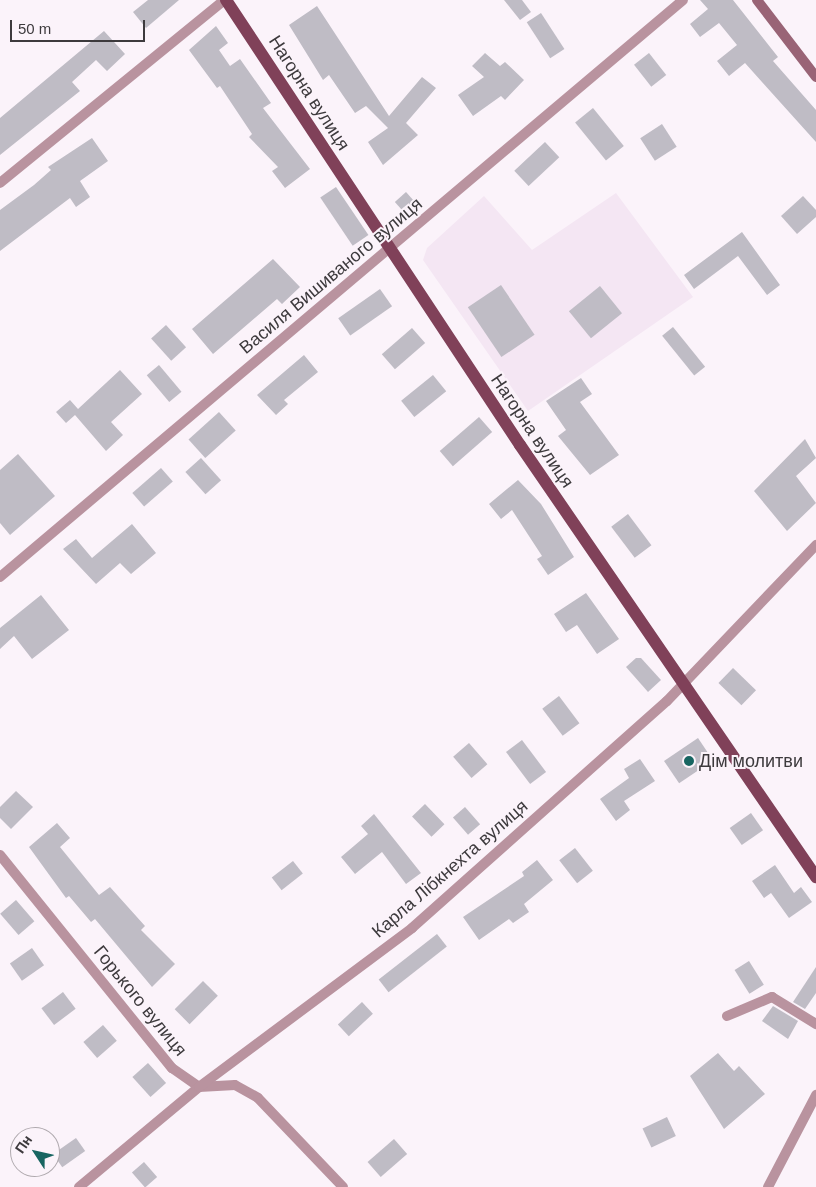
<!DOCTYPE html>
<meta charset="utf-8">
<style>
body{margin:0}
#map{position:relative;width:816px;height:1187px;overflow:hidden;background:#fbf3fa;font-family:Helvetica,sans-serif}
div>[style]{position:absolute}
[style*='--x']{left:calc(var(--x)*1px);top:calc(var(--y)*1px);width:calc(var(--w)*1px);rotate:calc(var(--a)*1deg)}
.built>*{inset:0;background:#f4e6f3}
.building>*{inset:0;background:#bfbcc5;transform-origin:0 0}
.service>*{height:10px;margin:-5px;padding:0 5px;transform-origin:5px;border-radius:5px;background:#b9939f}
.minor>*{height:10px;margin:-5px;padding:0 5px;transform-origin:5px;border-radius:5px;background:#b9939f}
.tertiary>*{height:10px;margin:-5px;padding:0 5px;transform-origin:5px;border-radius:5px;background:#b9939f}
.secondary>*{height:10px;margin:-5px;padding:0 5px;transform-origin:5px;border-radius:5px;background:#996476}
.primary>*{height:12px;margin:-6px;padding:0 6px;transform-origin:6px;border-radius:6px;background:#804159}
.dots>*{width:14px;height:14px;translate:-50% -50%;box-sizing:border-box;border:2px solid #fbf3fa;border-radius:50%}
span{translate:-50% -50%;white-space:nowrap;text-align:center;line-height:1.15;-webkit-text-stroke:4px #fbf3fa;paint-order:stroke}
.street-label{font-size:18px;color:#3d3a3d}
.poi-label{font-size:18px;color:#3d3a3d}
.left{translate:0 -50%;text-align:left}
.north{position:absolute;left:10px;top:1127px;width:50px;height:50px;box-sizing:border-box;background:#fbf3fa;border:1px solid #afa9ae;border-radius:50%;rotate:305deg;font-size:14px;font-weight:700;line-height:20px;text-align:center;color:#3d3a3d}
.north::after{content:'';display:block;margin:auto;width:18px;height:22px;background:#176561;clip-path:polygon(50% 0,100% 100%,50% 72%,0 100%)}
.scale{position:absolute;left:10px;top:20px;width:135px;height:22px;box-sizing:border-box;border:2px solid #3d3a3d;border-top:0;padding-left:6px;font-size:15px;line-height:18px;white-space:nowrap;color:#3d3a3d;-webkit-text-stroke:4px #fbf3fa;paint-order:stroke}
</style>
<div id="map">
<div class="built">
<div style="clip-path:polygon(616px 193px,693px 297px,528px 411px,423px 260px,427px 248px,484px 196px,532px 250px)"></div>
</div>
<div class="building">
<div style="clip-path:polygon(148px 0,179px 0,146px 28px,133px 12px)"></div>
<div style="clip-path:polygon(504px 0,522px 0,531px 12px,520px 20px)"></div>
<div style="clip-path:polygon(700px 0,733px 0,778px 57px,773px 61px,816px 110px,816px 142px,745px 63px,729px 76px,717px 61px,737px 45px,719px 23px,700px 37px,690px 24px,708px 9px)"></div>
<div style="clip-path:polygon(317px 6px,389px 116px,422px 77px,436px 88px,406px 123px,418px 135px,383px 165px,368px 142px,388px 128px,366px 106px,355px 113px,329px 75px,323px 80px,289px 25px)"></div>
<div style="left:541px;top:13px;width:43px;height:17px;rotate:57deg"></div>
<div style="clip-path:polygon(216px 26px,228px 43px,219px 50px,230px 66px,240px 59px,271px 103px,263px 108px,310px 169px,285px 188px,272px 171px,278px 167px,249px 137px,252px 134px,220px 86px,217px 88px,189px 50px)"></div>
<div style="clip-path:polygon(104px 31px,125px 54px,107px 71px,96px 60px,72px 82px,80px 91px,0 155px,0 118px)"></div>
<div style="clip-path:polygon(485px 53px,500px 66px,505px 62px,524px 80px,505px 100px,501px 96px,473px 116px,458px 95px,484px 77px,472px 66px)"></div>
<div style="left:649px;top:53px;width:28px;height:19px;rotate:52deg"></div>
<div style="left:593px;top:108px;width:49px;height:23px;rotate:51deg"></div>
<div style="left:662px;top:124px;width:27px;height:26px;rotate:57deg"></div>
<div style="clip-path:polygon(92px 138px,108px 161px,80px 181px,90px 197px,76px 207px,70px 198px,0 251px,0 210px,34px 185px,51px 170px,48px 167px)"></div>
<div style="left:545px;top:142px;width:21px;height:42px;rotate:47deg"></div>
<div style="left:336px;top:187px;width:58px;height:19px;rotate:56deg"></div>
<div style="left:406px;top:192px;width:13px;height:15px;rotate:48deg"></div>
<div style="clip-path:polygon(803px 196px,816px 210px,816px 217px,797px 234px,781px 216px)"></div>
<div style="clip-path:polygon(742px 232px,780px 285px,767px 295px,738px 256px,694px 289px,684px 275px)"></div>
<div style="clip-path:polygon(273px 259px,300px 287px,282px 304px,277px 299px,213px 354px,192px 329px)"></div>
<div style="left:501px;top:285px;width:60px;height:40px;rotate:56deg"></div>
<div style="left:600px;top:286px;width:35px;height:40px;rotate:51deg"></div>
<div style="left:380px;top:289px;width:21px;height:51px;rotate:55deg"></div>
<div style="left:166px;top:325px;width:30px;height:20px;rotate:48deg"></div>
<div style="left:673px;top:327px;width:51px;height:14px;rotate:51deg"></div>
<div style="left:412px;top:328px;width:20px;height:40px;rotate:49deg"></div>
<div style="clip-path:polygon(304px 355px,318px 372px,284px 400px,288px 404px,276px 415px,257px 395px)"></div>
<div style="left:159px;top:365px;width:35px;height:16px;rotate:50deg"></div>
<div style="clip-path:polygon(120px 370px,142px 394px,111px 422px,123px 435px,106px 451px,75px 415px,66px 423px,56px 412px,70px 400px,78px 409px)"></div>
<div style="left:433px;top:375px;width:21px;height:41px;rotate:51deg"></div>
<div style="clip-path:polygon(581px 378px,592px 394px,580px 402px,619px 455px,590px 475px,558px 436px,566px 430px,546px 401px)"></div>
<div style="left:219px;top:412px;width:25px;height:41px;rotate:48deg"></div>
<div style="left:479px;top:417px;width:20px;height:52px;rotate:49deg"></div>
<div style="clip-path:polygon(805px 439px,816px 458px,796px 476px,816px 503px,787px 531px,754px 491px)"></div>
<div style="clip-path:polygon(18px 454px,55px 496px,10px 535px,0 523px,0 470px)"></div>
<div style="left:201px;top:458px;width:30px;height:21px;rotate:48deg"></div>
<div style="left:161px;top:468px;width:18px;height:38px;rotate:49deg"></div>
<div style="clip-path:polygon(518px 480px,541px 504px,574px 557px,548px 575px,537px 559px,542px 556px,512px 510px,501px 519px,489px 504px)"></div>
<div style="left:628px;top:514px;width:39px;height:21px;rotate:53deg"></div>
<div style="clip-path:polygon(132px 524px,156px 553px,131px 574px,120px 563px,96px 584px,63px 549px,76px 539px,92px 558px)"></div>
<div style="clip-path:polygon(586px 593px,619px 639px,597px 654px,577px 625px,566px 632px,554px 614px)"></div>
<div style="clip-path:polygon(41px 595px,69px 630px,32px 659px,14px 636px,0 649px,0 628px)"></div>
<div style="clip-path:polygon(636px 658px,641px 658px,661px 680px,648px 692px,626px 667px)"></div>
<div style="left:733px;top:668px;width:32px;height:21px;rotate:44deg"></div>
<div style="left:559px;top:696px;width:34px;height:21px;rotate:53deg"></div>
<div style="left:698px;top:738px;width:27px;height:41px;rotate:56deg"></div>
<div style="left:522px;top:740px;width:40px;height:20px;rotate:53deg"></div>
<div style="left:469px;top:743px;width:28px;height:21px;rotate:49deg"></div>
<div style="clip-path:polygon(640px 759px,655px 781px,624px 801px,630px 810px,616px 821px,600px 799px,629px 778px,624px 769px)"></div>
<div style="clip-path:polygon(16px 791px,33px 807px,11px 829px,0 818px,0 807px)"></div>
<div style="left:425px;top:804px;width:28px;height:18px;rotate:46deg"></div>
<div style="left:465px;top:807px;width:23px;height:16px;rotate:49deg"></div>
<div style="left:751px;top:813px;width:21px;height:26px;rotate:55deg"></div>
<div style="clip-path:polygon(374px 814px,421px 873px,406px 884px,382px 852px,355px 874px,341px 857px,368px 834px,361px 826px)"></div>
<div style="clip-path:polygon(57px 823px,70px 838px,60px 847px,99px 895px,110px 887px,145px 926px,141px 930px,175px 964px,152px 987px,95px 919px,91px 922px,69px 896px,66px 898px,29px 847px)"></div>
<div style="left:575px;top:848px;width:29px;height:20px;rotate:52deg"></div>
<div style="clip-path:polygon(537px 860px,553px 880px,524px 904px,529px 912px,513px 923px,509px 919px,479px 940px,463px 917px,524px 876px,522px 872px)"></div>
<div style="left:293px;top:861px;width:16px;height:27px;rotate:52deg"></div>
<div style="clip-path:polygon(775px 865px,794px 893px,801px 887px,812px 902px,789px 918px,771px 893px,764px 898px,752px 881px)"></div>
<div style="left:16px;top:900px;width:28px;height:21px;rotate:49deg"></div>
<div style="left:437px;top:934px;width:16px;height:74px;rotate:52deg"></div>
<div style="left:32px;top:948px;width:21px;height:27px;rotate:55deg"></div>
<div style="left:749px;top:961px;width:28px;height:17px;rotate:58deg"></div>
<div style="clip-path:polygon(816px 967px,816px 993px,805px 1009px,793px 1002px)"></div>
<div style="left:203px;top:981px;width:21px;height:40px;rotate:45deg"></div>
<div style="left:63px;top:992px;width:21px;height:27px;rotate:53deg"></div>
<div style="left:362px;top:1002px;width:16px;height:33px;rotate:47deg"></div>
<div style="clip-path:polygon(773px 1006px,798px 1021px,788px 1039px,762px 1021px)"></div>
<div style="left:103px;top:1025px;width:21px;height:26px;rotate:49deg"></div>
<div style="clip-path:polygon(718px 1053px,734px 1071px,739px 1066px,765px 1094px,724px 1129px,690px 1076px)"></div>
<div style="left:148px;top:1063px;width:27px;height:21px;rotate:48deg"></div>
<div style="left:667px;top:1117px;width:21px;height:27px;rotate:65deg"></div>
<div style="left:76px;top:1138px;width:16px;height:28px;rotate:55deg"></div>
<div style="left:394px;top:1139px;width:20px;height:35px;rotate:49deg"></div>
<div style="left:144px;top:1162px;width:20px;height:16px;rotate:49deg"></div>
</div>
<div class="service">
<div style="--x:727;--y:1016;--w:49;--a:-22.9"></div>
<div style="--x:772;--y:997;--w:52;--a:31.5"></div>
</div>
<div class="minor">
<div style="--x:0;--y:183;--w:289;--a:-39.2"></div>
<div style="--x:0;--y:855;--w:274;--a:51.1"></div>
<div style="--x:172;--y:1068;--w:33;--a:35"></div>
<div style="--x:199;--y:1087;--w:36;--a:-3"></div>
<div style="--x:235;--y:1085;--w:26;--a:29"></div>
<div style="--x:258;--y:1098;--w:123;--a:46.3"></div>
<div style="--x:79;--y:1187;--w:156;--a:-39.8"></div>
<div style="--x:199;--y:1087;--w:266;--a:-36.7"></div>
<div style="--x:412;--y:928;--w:341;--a:-41.7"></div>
<div style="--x:667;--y:701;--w:216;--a:-46.3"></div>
<div style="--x:768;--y:1187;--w:104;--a:-62.4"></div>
</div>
<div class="tertiary">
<div style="--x:0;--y:577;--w:894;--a:-40.19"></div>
</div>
<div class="secondary">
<div style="--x:757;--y:0;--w:97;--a:52.5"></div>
</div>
<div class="primary">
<div style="--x:226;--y:0;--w:533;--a:56.55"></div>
<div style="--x:520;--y:445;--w:524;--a:55.58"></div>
</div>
<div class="dots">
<div style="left:689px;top:761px;background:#176561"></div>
</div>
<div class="street-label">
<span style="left:309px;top:93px;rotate:57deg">Нагорна вулиця</span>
<span style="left:331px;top:276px;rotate:-40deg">Василя Вишиваного вулиця</span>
<span style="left:532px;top:431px;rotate:56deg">Нагорна вулиця</span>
<span style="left:450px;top:869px;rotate:-41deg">Карла Лібкнехта вулиця</span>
<span style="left:140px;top:1001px;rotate:51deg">Горького вулиця</span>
</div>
<div class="poi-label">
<span class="left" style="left:699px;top:761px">Дім молитви</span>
</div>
<div class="north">Пн</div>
<div class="scale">50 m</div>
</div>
